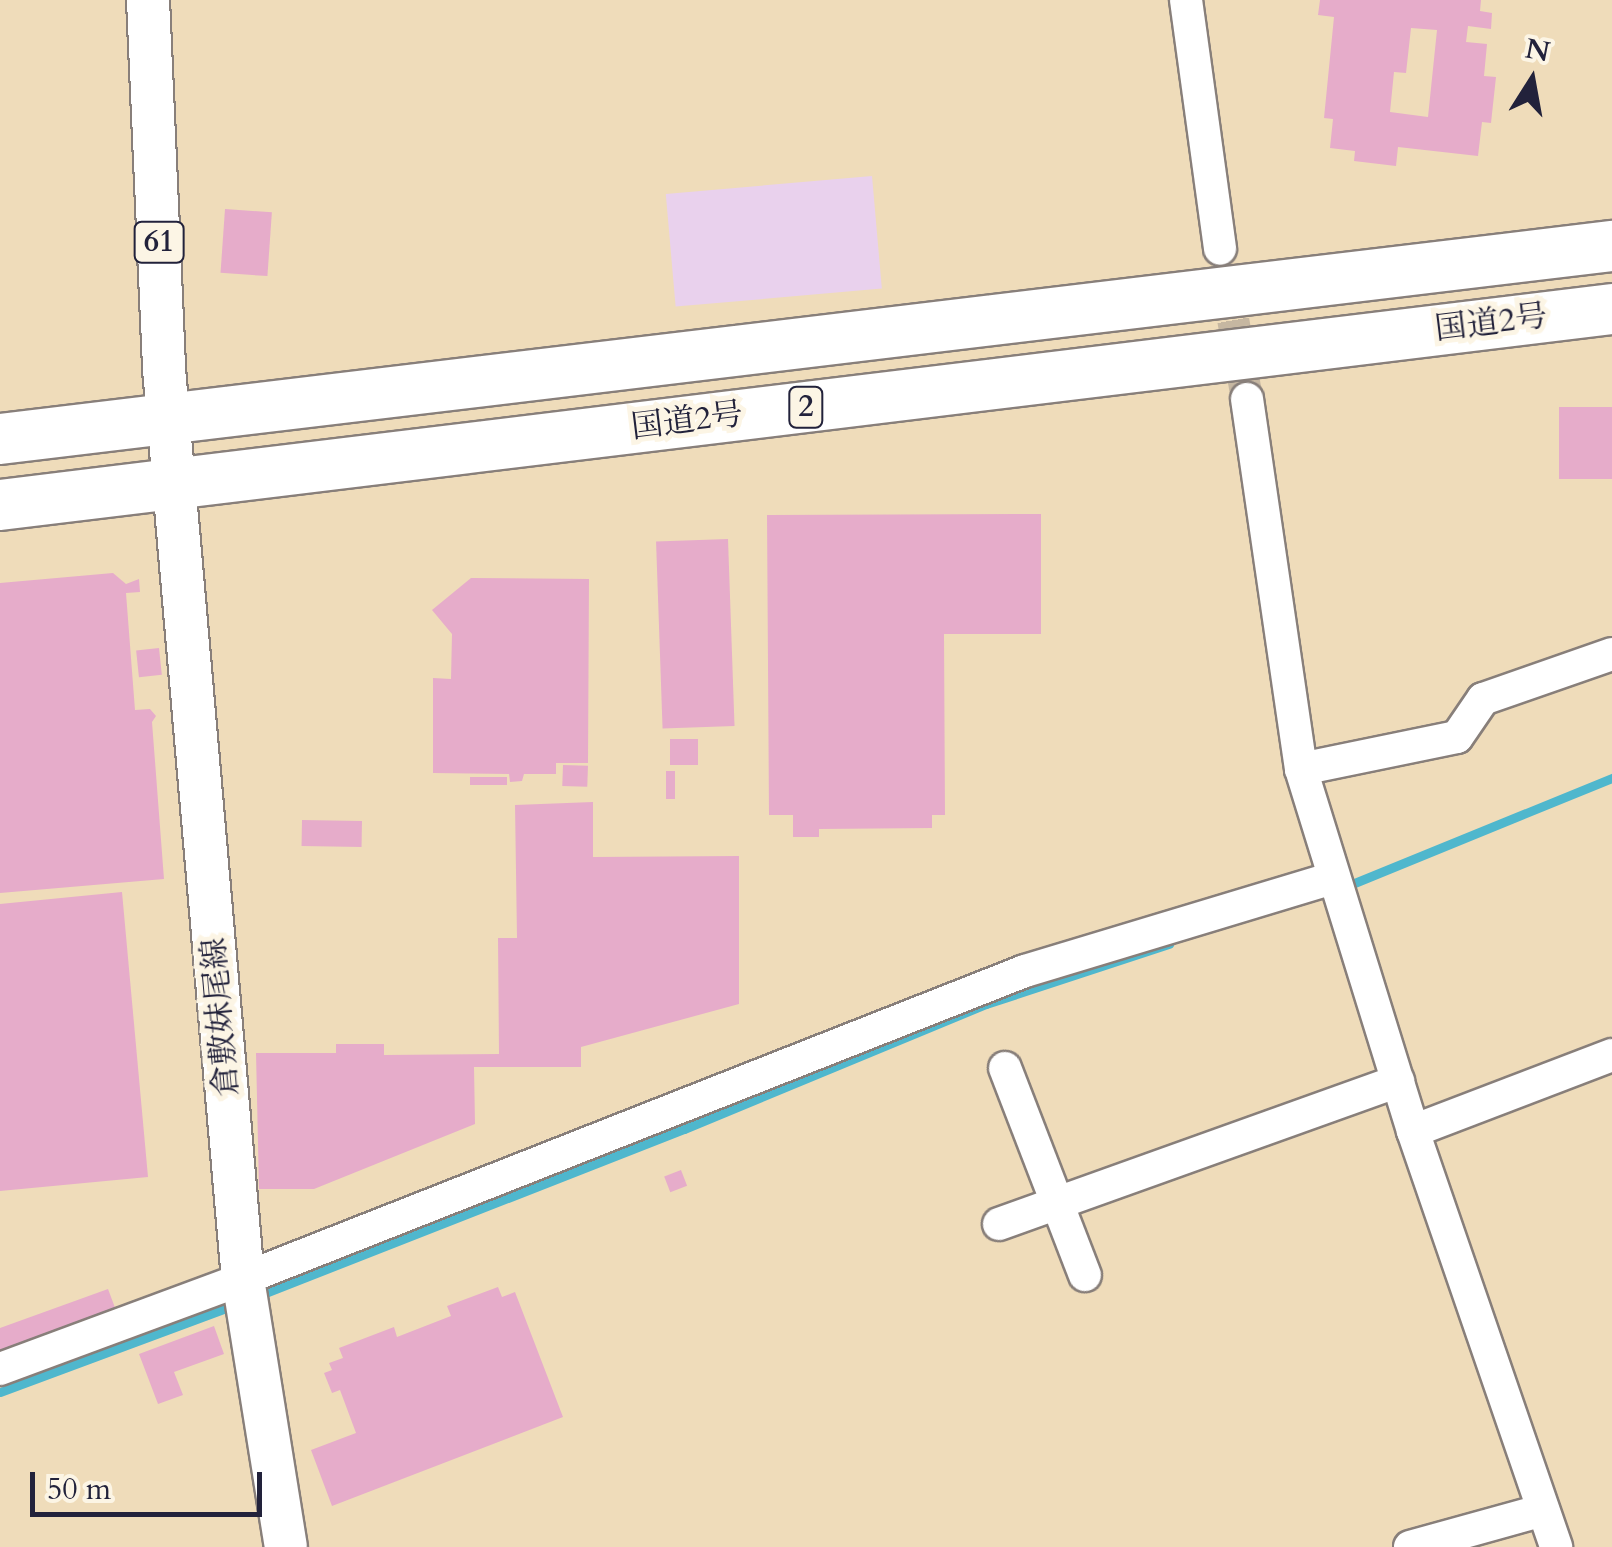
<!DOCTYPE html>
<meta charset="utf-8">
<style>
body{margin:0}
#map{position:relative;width:1612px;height:1547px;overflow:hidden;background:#efdcba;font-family:Cardo,"Noto Serif JP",serif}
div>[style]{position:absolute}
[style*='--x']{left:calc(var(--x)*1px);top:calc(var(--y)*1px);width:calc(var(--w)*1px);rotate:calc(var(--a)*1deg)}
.built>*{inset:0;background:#e9d1ed;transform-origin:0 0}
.stream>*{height:9px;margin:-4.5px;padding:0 4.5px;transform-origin:4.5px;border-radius:4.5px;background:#4fb7cd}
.building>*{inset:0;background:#e6acca;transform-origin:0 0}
.minor-tunnel>*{height:32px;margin-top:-16px;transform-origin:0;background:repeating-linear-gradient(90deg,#c6b7a1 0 32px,transparent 0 48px)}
.roads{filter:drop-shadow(2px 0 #887f7a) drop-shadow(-2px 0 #887f7a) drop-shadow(0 2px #887f7a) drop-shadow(0 -2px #887f7a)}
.minor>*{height:32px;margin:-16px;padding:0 16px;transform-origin:16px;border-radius:16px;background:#fff}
.major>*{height:42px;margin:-21px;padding:0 21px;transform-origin:21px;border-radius:21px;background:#fff}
.highway>*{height:50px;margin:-25px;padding:0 25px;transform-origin:25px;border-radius:25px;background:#fff}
span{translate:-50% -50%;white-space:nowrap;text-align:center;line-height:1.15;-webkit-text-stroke:10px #fcf5e5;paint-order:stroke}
.shield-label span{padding:2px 8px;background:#fcf5e5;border:2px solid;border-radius:8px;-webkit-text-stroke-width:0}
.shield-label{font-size:30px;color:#22223b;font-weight:700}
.street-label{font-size:32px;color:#22223b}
.north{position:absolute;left:1482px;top:30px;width:100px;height:100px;-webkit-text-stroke:8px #fcf5e5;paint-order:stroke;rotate:11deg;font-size:28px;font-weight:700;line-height:40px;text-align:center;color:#22223b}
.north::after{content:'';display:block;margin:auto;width:35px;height:45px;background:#22223b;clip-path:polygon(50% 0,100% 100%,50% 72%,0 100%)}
.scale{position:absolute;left:30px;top:1472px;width:232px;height:45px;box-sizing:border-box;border:5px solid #22223b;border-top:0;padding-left:12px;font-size:30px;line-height:35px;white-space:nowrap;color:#22223b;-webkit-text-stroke:8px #fcf5e5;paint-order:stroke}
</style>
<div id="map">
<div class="built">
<div style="left:872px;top:176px;width:113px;height:207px;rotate:85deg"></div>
</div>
<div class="stream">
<div style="--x:1352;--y:884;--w:281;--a:-22.2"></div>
<div style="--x:255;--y:1297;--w:461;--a:-21.4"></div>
<div style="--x:684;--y:1129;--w:327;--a:-22.5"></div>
<div style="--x:986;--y:1004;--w:193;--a:-18.2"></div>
<div style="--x:0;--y:1392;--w:252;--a:-20.4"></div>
</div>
<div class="building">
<div style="clip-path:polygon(evenodd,1320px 0,1481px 0,1480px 11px,1492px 13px,1491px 29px,1468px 26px,1466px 42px,1487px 44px,1484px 76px,1496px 77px,1491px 123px,1482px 122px,1478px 156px,1398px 147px,1396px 166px,1354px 161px,1355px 151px,1330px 148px,1333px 119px,1324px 118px,1334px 17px,1318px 15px,1320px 0,1411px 28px,1437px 30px,1428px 117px,1390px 112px,1394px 72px,1406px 73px,1411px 28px)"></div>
<div style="left:225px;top:209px;width:47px;height:64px;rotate:4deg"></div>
<div style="left:1612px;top:407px;width:72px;height:53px;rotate:90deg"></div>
<div style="clip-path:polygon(1041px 514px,1041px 634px,944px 634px,945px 815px,932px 815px,932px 828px,819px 829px,819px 837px,793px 837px,793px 815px,769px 815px,767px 515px)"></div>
<div style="left:728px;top:539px;width:187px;height:72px;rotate:88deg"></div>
<div style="clip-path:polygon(113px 573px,126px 584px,139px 579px,140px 592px,126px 593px,135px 710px,150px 709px,156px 716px,152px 722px,164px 879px,0 893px,0 583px)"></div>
<div style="clip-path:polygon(471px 578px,589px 579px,588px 763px,556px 763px,556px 774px,524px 774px,522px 781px,510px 782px,509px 774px,433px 773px,433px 678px,451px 679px,452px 634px,432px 610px)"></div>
<div style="left:159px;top:648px;width:27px;height:23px;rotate:84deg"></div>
<div style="left:698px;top:739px;width:26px;height:28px;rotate:90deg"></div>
<div style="left:563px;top:765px;width:25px;height:21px;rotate:2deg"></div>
<div style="left:666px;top:771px;width:9px;height:28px"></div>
<div style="left:470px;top:777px;width:37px;height:8px"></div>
<div style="clip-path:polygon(593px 802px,593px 857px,739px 856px,739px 1004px,581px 1047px,581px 1067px,474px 1067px,475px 1124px,314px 1189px,259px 1189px,256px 1053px,336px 1053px,336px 1044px,384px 1044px,384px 1055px,499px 1054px,498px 938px,517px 938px,515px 805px)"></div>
<div style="left:302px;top:820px;width:60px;height:26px;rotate:1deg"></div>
<div style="clip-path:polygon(122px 892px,148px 1177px,0 1191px,0 904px)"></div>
<div style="left:681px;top:1170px;width:17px;height:18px;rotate:69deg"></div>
<div style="clip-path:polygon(498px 1287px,502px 1297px,515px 1292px,563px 1417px,332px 1506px,311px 1450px,356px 1433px,340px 1390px,332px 1393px,324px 1373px,332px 1370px,329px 1363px,343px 1358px,339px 1348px,394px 1327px,397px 1337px,451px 1316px,447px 1306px)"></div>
<div style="clip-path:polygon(108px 1289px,117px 1313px,0 1358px,0 1328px)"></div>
<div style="clip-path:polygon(214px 1326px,224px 1354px,174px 1372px,183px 1395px,158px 1404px,139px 1354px)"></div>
</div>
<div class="minor-tunnel">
<div style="--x:1225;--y:273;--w:128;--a:80.1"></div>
</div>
<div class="roads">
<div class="minor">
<div style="--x:1186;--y:0;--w:251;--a:82.2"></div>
<div style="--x:1247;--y:399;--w:374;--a:81.7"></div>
<div style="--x:1301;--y:769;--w:379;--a:72.8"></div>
<div style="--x:1413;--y:1131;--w:440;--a:71"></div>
<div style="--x:1301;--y:769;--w:159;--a:-11.6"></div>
<div style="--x:1457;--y:737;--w:46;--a:-55.6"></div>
<div style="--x:1483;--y:699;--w:137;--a:-19.2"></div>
<div style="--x:1005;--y:1068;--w:222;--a:68.9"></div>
<div style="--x:1413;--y:1131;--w:213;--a:-20.9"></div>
<div style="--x:999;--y:1224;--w:424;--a:-19.7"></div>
<div style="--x:0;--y:1369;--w:259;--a:-20.3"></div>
<div style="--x:243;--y:1279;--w:840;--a:-21.5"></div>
<div style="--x:1025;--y:971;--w:322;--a:-16.8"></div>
<div style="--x:1410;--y:1547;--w:138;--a:-15.5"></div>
</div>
<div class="major">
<div style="--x:148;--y:0;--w:369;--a:87.5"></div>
<div style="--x:164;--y:369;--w:913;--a:85.04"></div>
<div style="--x:243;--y:1279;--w:271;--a:80.9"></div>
</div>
<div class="highway">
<div style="--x:0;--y:439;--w:1624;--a:-6.83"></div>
<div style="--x:0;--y:505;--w:1624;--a:-6.93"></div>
</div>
</div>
<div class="shield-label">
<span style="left:159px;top:242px">61</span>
<span style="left:806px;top:407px">2</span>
</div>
<div class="street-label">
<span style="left:1491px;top:323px;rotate:-7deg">国道2号</span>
<span style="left:687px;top:421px;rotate:-7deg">国道2号</span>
<span style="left:221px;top:1017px;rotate:-95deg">倉敷妹尾線</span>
</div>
<div class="north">N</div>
<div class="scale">50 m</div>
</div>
